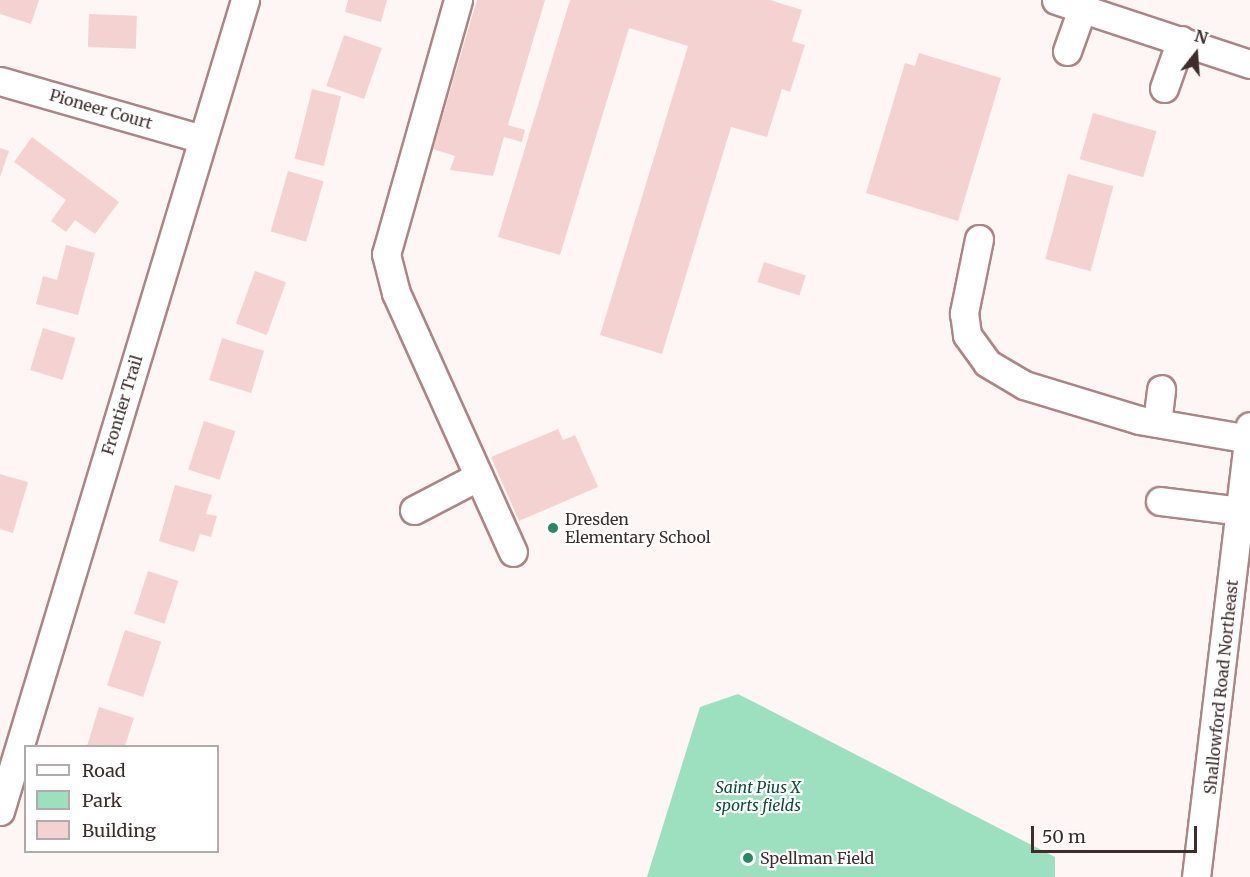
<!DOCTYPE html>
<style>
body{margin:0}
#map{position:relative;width:1250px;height:877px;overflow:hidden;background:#fef5f5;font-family:Merriweather,serif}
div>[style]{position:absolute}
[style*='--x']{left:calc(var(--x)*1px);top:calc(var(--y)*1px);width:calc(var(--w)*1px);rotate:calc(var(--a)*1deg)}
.green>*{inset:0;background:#9ce0bf}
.building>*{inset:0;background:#f5d2d2;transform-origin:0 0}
.roads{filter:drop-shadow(2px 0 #ac8686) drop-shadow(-2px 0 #ac8686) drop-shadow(0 2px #ac8686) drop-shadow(0 -2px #ac8686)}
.minor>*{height:27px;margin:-13.5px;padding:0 13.5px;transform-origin:13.5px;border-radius:13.5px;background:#fff}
.dots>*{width:16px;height:16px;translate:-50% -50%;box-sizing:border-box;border:3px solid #fff;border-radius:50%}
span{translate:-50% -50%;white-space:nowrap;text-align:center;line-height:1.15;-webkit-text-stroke:4.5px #fff;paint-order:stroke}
.street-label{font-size:16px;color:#3d2e2d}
.poi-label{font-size:16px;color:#3d2e2d}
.left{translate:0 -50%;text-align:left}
.park-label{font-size:16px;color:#0d4f37;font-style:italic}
.legend{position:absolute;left:24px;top:745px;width:195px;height:108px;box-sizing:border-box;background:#fff;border:2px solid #b1abab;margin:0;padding:8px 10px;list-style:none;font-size:18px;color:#3d2e2d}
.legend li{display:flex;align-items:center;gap:12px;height:30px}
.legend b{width:30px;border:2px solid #b1abab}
.north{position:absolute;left:1166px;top:24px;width:60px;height:60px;-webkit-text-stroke:4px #fff;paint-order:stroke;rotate:17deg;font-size:16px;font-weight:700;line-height:24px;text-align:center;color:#3d2e2d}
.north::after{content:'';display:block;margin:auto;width:21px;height:27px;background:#3d2e2d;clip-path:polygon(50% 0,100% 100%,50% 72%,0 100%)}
.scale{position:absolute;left:1031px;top:826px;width:166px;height:27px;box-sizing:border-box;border:3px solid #3d2e2d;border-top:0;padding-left:8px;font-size:18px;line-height:21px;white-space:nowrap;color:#3d2e2d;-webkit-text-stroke:4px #fff;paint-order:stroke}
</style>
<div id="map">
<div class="green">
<div style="clip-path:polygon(738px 694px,1055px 857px,1055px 877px,647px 877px,700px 707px)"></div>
</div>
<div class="building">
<div style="clip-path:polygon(0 0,39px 0,31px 24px,0 14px)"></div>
<div style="clip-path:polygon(348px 0,387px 0,381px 22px,345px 12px)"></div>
<div style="clip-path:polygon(477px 0,545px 0,508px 125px,525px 130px,522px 142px,504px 137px,493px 176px,450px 170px,455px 156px,433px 149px)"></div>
<div style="clip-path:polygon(570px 0,770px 0,802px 10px,792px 41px,805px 45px,790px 92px,782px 89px,767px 137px,731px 127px,662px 354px,600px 335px,688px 46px,629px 28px,560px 255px,498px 237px)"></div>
<div style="left:89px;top:14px;width:48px;height:33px;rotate:2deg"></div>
<div style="left:344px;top:35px;width:40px;height:54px;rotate:19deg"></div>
<div style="clip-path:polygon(919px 53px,1001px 78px,958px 221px,866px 193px,905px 63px,915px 66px)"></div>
<div style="left:312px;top:89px;width:30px;height:72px;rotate:14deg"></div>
<div style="left:1093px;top:113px;width:66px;height:48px;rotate:16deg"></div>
<div style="clip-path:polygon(32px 137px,119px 202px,95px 234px,75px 220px,66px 232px,51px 221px,66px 200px,14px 162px)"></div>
<div style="clip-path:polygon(0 148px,9px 151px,0 177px)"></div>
<div style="left:288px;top:171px;width:37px;height:63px;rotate:16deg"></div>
<div style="left:1068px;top:174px;width:47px;height:88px;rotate:15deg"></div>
<div style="clip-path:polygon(66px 245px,95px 253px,78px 315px,36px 304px,43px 276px,57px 280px)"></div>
<div style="left:764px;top:262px;width:44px;height:21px;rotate:18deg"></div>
<div style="left:255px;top:271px;width:33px;height:56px;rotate:20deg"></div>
<div style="left:43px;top:328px;width:34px;height:44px;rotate:17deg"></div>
<div style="left:222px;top:338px;width:44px;height:44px;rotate:17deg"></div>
<div style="left:204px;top:421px;width:33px;height:51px;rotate:18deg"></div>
<div style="clip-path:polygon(558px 429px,563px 440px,575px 435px,598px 487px,519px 521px,491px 457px)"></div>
<div style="clip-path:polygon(0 474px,28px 482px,13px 533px,0 529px)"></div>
<div style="clip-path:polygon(175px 485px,212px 495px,206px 514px,217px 516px,211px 537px,200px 534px,194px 552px,159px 541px)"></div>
<div style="left:148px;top:571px;width:32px;height:45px;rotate:18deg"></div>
<div style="left:125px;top:630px;width:38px;height:58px;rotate:18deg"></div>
<div style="clip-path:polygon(99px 707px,134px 718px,125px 746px,87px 746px)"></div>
</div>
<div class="roads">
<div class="minor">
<div style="--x:458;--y:0;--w:264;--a:105.8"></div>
<div style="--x:386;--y:254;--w:40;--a:75.6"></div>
<div style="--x:396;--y:293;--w:284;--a:65.7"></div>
<div style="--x:1056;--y:0;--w:204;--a:18.3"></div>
<div style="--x:1067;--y:51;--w:45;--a:-70.3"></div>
<div style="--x:0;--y:81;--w:210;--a:16"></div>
<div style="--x:1164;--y:88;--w:51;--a:-70.5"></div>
<div style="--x:979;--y:239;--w:76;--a:101.5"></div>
<div style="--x:964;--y:313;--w:22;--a:82"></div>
<div style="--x:967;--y:335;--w:34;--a:54"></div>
<div style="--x:987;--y:363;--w:43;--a:30.7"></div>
<div style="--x:1024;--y:385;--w:120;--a:16.9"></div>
<div style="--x:1139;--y:420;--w:112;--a:9.8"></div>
<div style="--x:1157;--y:423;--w:34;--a:-83"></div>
<div style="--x:1160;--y:501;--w:82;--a:7"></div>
<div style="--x:414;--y:510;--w:73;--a:-27.6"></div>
<div style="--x:0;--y:811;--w:847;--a:-73.19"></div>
<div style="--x:1196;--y:877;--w:454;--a:-83.2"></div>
</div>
</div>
<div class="dots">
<div style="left:553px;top:528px;background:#278963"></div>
<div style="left:748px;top:858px;background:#278963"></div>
</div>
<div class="street-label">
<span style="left:101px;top:109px;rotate:16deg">Pioneer Court</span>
<span style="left:122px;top:405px;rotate:-73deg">Frontier Trail</span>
<span style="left:1221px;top:687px;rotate:-84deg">Shallowford Road Northeast</span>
</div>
<div class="poi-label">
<span class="left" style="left:565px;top:528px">Dresden<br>Elementary School</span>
<span class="left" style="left:760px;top:858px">Spellman Field</span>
</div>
<div class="park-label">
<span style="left:758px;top:796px">Saint Pius X<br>sports fields</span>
</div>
<ul class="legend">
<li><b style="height:8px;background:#fff"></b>Road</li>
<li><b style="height:16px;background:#9ce0bf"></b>Park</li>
<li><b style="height:16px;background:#f5d2d2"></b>Building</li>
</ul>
<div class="north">N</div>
<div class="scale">50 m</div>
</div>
